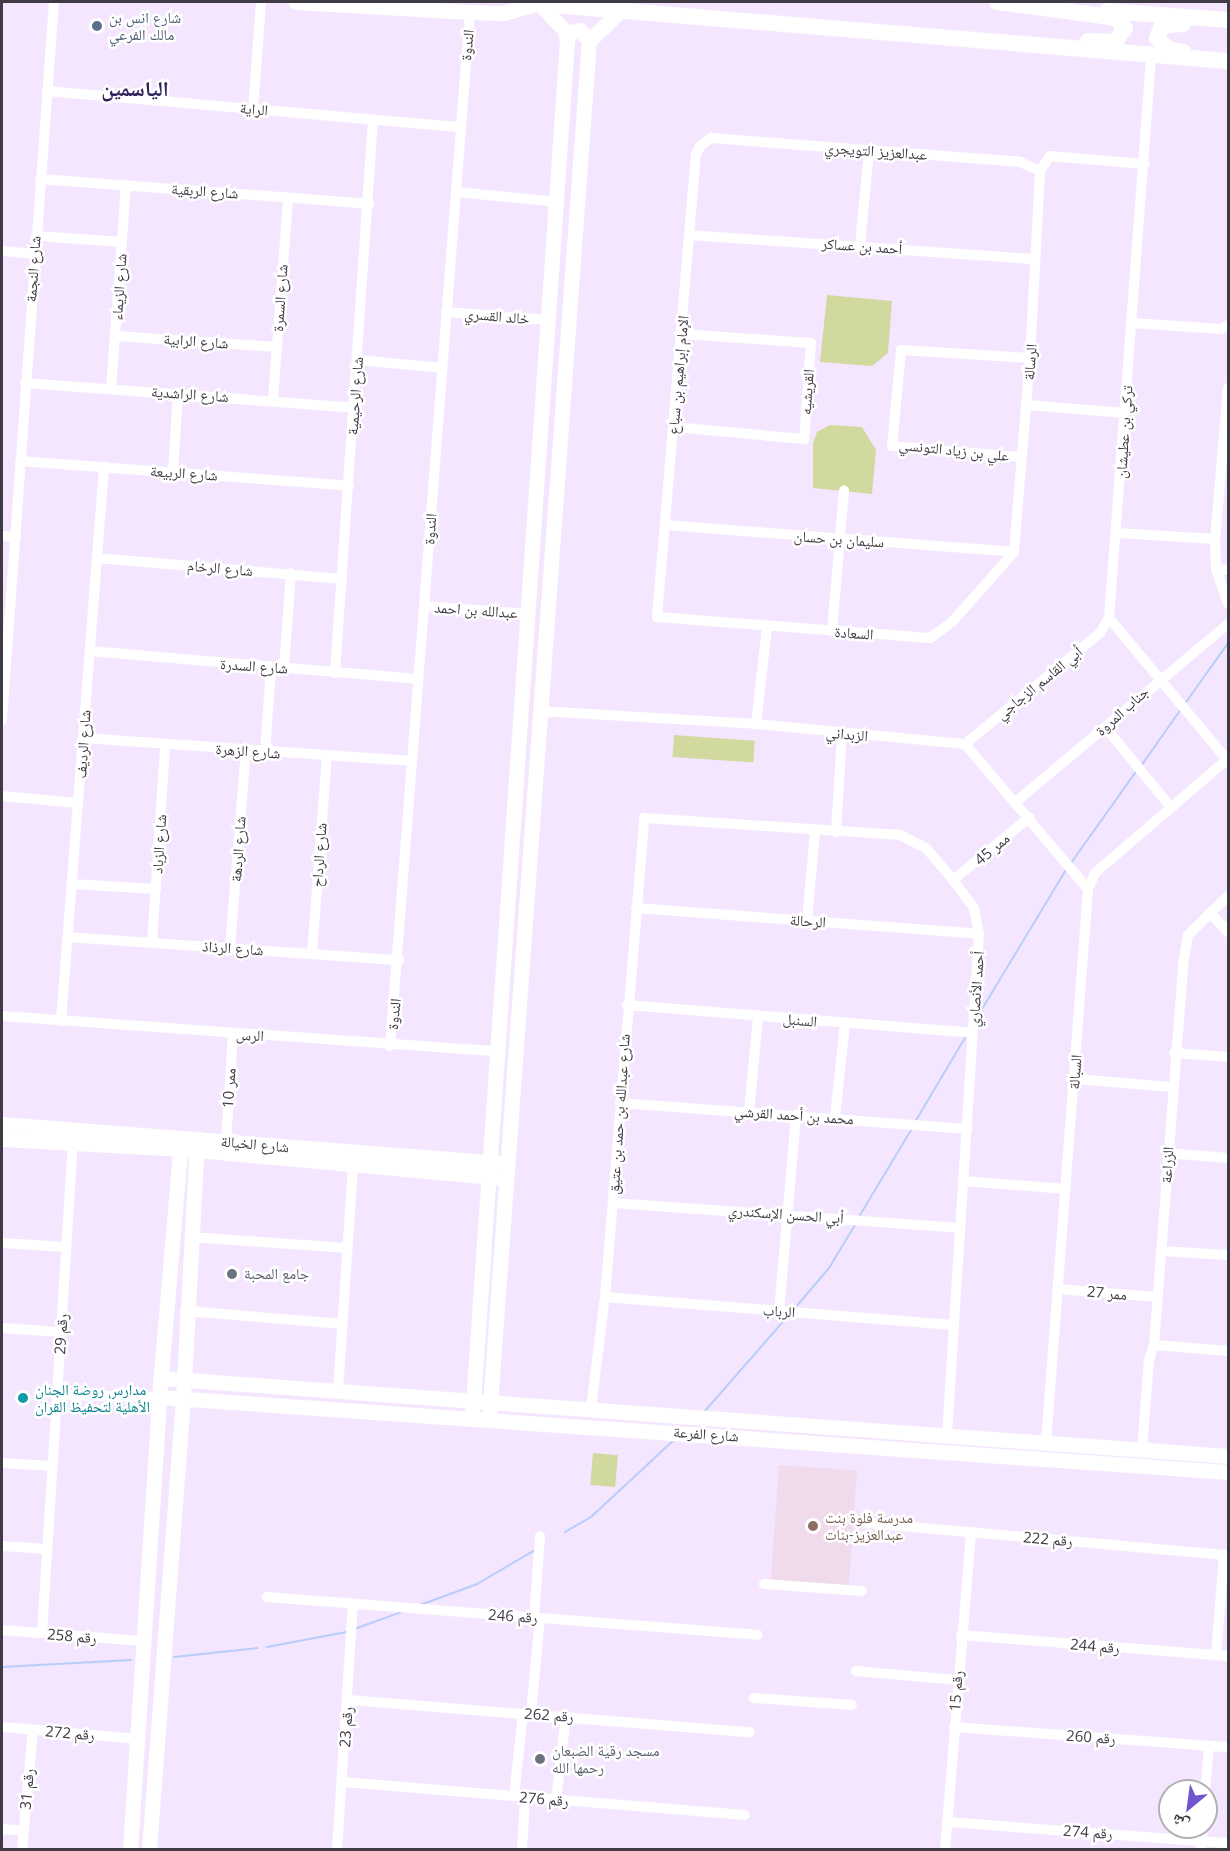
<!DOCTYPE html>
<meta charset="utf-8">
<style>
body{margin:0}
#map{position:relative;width:1230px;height:1851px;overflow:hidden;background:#f4e6fe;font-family:"Open Sans","Noto Naskh Arabic",sans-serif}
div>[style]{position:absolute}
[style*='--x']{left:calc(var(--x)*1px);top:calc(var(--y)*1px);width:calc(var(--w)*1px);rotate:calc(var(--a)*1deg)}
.education>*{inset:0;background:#efdbeb;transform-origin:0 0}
.green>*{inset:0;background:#d2d99f;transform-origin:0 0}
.stream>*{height:2px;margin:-1px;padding:0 1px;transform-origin:1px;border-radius:1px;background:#b7cefa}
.street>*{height:10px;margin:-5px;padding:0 5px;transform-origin:5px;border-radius:5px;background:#fff}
.secondary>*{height:15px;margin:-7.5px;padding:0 7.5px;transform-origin:7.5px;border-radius:7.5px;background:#fff}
.primary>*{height:16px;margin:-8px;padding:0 8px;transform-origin:8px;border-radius:8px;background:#fff}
.dots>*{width:16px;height:16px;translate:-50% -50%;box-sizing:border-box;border:3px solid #fff;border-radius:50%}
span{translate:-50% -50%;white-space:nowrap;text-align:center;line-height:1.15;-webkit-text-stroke:5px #fff;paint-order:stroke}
.service-label{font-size:15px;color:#4e5e75}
.left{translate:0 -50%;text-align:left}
.street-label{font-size:15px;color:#403a44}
.worship-label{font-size:15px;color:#5b616d}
.culture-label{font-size:15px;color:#0d838f}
.education-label{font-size:15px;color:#785e54}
.district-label{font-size:21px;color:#2f215b;font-weight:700}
.frame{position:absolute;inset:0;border:3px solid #403a44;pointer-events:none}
.north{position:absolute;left:1158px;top:1779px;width:60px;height:60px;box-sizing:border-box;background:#fff;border:2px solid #b3b0b4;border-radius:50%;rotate:209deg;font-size:16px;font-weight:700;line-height:24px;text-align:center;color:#403a44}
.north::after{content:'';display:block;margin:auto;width:21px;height:27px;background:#7154ce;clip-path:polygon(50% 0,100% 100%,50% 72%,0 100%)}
</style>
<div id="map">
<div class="education">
<div style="left:779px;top:1465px;width:78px;height:117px;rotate:4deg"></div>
</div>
<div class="green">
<div style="clip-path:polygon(827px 295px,892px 301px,888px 353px,872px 366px,820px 362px)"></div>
<div style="clip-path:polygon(830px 425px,862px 427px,876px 450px,872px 494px,813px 488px,813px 443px,817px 432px)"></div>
<div style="left:674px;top:735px;width:81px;height:22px;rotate:4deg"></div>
<div style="left:593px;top:1453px;width:25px;height:32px;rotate:5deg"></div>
</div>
<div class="stream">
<div style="--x:1184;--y:705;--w:76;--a:-54.6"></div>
<div style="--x:1141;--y:766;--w:70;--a:-54.9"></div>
<div style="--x:1071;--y:863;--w:114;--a:-54.6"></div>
<div style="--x:979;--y:1014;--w:168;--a:-58.9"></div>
<div style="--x:915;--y:1122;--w:100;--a:-59.3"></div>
<div style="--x:860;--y:1215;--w:99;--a:-59"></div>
<div style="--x:795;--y:1308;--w:52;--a:-49.6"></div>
<div style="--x:829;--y:1268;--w:50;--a:-58.8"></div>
<div style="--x:704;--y:1412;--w:128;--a:-48.8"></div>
<div style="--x:565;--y:1532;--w:30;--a:-30"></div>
<div style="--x:591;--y:1517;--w:115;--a:-42.9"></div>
<div style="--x:420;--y:1605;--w:61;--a:-20.2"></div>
<div style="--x:477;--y:1584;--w:67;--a:-30.4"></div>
<div style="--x:357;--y:1628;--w:48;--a:-19.6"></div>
<div style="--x:267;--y:1647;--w:81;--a:-10.6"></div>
<div style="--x:174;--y:1657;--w:84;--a:-6.1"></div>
<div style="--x:2;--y:1667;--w:129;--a:-3.1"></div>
</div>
<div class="street">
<div style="--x:1151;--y:58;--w:562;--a:94.29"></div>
<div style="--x:1109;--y:618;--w:186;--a:50.2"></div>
<div style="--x:47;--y:91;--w:415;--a:5"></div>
<div style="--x:253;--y:109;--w:107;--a:-85.7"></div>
<div style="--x:1040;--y:171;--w:18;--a:-56"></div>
<div style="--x:1050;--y:156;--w:95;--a:4.8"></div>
<div style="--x:40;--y:179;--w:330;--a:4.3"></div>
<div style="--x:456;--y:192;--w:102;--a:5.6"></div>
<div style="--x:689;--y:235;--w:347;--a:4"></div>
<div style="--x:36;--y:236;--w:86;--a:4"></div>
<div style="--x:860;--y:245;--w:94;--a:-84.5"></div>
<div style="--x:2;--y:251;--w:33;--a:5"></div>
<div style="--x:446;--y:312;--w:102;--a:4.5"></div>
<div style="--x:1132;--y:323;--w:89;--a:3.9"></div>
<div style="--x:1221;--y:329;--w:8;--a:-30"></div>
<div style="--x:115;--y:336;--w:162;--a:3.9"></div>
<div style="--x:358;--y:360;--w:85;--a:5.4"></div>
<div style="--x:25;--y:383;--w:330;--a:4.3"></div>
<div style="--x:1228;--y:388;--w:152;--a:94.9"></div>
<div style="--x:1215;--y:539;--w:30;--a:88"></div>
<div style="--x:1216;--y:569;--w:36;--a:71"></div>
<div style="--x:111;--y:389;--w:205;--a:-85.8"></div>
<div style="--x:273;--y:399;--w:202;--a:-85.7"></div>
<div style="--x:1027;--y:405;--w:98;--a:4.7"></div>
<div style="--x:674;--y:427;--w:131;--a:5.3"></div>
<div style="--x:804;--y:439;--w:96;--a:-85.8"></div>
<div style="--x:811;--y:343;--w:130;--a:-176"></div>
<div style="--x:1022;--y:457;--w:130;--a:-175.2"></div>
<div style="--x:892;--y:446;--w:96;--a:-84.6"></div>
<div style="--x:901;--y:350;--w:129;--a:3.5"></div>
<div style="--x:20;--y:461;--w:330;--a:4.3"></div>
<div style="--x:173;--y:472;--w:79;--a:-86.4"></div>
<div style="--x:665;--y:525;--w:350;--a:4.4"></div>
<div style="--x:1117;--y:533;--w:98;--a:3.5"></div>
<div style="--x:2;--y:536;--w:14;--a:4"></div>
<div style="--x:1014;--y:552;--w:94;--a:131.5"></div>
<div style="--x:952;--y:622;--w:27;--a:144"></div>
<div style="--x:930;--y:638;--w:274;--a:-175.6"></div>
<div style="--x:657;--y:617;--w:464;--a:-85.2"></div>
<div style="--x:696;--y:155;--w:10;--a:-66"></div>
<div style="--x:700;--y:146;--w:14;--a:-36"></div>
<div style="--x:711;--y:138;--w:310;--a:4.4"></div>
<div style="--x:1020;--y:162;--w:22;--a:24"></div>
<div style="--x:1014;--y:552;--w:195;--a:-85.3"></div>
<div style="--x:1030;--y:358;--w:187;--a:-86.9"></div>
<div style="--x:97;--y:558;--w:246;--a:4.9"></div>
<div style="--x:1216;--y:569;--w:12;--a:5"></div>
<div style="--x:424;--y:606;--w:104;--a:4.4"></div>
<div style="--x:832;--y:631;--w:141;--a:-85.1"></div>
<div style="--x:90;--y:651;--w:329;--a:4.9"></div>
<div style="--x:284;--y:668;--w:95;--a:-85.8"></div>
<div style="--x:335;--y:673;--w:554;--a:-86.07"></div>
<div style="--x:539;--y:711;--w:217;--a:3.4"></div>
<div style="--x:756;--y:724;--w:210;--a:5.5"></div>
<div style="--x:965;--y:744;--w:190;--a:49.7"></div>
<div style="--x:2;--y:720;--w:720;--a:-85.86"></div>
<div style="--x:756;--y:724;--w:98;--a:-83.5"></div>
<div style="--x:1105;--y:727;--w:102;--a:50.6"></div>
<div style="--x:83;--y:738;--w:330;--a:4"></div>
<div style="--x:965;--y:744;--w:175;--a:-39.4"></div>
<div style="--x:1100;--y:633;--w:17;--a:-59"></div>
<div style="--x:265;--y:752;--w:84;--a:-85.9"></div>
<div style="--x:2;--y:796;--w:76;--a:5.3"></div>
<div style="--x:1017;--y:801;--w:275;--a:-40"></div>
<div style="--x:836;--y:832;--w:98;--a:-86.5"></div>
<div style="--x:953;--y:880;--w:99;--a:-39.3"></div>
<div style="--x:72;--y:884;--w:84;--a:3.4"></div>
<div style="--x:636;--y:908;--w:344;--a:4.3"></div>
<div style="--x:1210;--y:913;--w:26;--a:47"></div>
<div style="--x:807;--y:921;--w:90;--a:-84.9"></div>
<div style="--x:68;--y:937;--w:332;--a:4"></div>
<div style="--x:152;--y:943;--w:198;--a:-86.2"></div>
<div style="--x:230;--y:948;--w:199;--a:-85.4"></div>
<div style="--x:312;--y:954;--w:199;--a:-85.7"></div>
<div style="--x:627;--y:1005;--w:347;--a:4.6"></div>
<div style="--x:2;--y:1016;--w:498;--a:4.1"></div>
<div style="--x:61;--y:1021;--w:556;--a:-85.56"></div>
<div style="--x:390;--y:1046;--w:1037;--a:-85.58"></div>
<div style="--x:1174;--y:1053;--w:54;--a:4.2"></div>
<div style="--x:1075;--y:1079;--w:96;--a:4.8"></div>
<div style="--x:620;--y:1103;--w:348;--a:4.3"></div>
<div style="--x:749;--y:1112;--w:95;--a:-84.6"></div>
<div style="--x:835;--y:1117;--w:94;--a:-83.9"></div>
<div style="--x:226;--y:1142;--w:108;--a:-86.3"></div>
<div style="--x:1168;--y:1153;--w:60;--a:4.8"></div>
<div style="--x:963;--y:1181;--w:103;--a:4.4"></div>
<div style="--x:613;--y:1203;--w:348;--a:4.1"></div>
<div style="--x:190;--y:1237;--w:158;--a:4"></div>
<div style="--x:2;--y:1243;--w:64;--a:3.6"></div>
<div style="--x:1161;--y:1251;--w:67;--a:3.4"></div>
<div style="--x:1057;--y:1289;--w:100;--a:4.6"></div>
<div style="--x:605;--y:1297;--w:349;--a:4.6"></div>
<div style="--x:185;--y:1311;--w:158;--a:4.7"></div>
<div style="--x:779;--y:1311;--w:197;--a:-85"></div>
<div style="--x:2;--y:1328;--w:59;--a:3.9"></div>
<div style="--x:1154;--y:1345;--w:74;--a:4.6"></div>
<div style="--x:338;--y:1391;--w:226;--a:-86.2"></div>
<div style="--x:57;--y:1395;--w:102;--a:1.1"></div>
<div style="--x:591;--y:1409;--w:113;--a:-82.9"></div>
<div style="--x:605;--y:1297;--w:481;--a:-85.3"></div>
<div style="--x:644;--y:818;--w:257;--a:3.8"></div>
<div style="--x:900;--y:835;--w:29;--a:27"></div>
<div style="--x:926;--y:848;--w:42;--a:49.8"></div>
<div style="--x:953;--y:880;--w:35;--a:53"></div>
<div style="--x:974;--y:908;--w:26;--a:79"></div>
<div style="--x:979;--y:934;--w:501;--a:93.66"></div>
<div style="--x:1046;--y:1443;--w:556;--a:-85.66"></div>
<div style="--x:1088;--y:889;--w:17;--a:-66"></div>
<div style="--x:1095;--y:873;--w:172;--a:-40.7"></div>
<div style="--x:1142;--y:1450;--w:90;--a:-85.6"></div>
<div style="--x:1149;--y:1360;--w:16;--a:-72"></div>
<div style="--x:1154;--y:1345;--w:382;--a:-85.6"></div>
<div style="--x:1183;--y:964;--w:29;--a:-80"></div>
<div style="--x:1188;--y:935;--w:56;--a:-44.3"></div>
<div style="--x:2;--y:1463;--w:50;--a:3.4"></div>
<div style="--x:867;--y:1523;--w:362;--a:5.1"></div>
<div style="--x:2;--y:1546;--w:45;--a:3.8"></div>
<div style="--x:764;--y:1584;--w:98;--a:4.1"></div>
<div style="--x:267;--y:1597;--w:492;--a:4.4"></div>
<div style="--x:534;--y:1618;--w:82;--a:-85.8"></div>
<div style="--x:2;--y:1630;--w:140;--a:4.5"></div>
<div style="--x:42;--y:1633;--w:491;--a:-86.4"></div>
<div style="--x:961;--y:1635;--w:268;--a:4.5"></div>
<div style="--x:1216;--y:1655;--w:100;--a:-85.4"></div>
<div style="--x:856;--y:1671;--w:100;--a:5.1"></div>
<div style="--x:754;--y:1698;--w:98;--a:4.1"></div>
<div style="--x:348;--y:1700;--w:403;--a:4.6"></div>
<div style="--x:531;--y:1713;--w:95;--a:-84.6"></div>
<div style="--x:2;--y:1727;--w:137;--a:5"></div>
<div style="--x:954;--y:1727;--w:275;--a:4.2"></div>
<div style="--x:343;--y:1782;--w:403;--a:4.7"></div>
<div style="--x:1205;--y:1791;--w:45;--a:-84.9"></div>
<div style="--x:514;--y:1796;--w:83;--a:-83.8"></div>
<div style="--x:556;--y:1800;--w:85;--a:-83.2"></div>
<div style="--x:947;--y:1822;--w:282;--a:4.3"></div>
<div style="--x:2;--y:1829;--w:21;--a:5"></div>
<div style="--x:22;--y:1850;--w:121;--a:-84.8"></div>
<div style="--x:337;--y:1850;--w:247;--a:-86.3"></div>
<div style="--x:522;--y:1850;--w:52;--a:-86.7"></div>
<div style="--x:945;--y:1850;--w:319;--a:-85.3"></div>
<div style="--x:1201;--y:1850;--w:23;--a:-85"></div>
</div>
<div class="secondary">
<div style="--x:296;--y:2;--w:174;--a:3.3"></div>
<div style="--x:470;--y:12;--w:34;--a:2"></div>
<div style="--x:504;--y:13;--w:36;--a:-16"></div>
<div style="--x:539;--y:3;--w:38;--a:47"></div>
<div style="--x:565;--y:31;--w:10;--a:79"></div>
<div style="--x:567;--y:41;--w:1379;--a:93.95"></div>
<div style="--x:567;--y:41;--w:9;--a:-72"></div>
<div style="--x:570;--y:32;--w:10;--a:-11"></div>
<div style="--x:580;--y:30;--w:14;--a:51"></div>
<div style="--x:2;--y:1124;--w:501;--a:4.47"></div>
<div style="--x:2;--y:1139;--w:194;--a:3.2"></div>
<div style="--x:196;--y:1150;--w:306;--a:5.2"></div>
<div style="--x:160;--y:1378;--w:1071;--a:4.18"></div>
<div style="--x:159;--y:1397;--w:1072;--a:4.01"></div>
<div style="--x:489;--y:1418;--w:1381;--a:-85.85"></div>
<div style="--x:589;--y:41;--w:45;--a:-44.1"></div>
<div style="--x:130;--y:1850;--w:454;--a:-86.3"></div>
<div style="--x:159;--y:1397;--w:260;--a:-85.1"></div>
<div style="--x:149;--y:1850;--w:452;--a:-85.7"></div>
<div style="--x:183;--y:1399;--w:261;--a:-86.9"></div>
</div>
<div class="primary">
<div style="--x:518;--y:2;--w:712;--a:4.75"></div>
<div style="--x:997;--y:2;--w:107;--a:7.5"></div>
<div style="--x:1103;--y:16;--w:14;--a:12"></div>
<div style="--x:1117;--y:19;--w:12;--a:48"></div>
<div style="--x:1125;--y:28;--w:17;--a:126"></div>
<div style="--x:1115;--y:42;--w:27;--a:-178"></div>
<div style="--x:1107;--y:11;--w:121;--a:4.3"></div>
<div style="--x:1183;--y:24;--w:21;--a:175"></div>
<div style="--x:1162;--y:26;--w:13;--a:113"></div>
<div style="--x:1157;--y:38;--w:16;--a:45"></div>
<div style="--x:1168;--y:49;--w:16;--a:11"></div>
</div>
<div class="dots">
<div style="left:97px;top:26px;background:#5c6f8a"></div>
<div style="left:232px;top:1274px;background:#6b7280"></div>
<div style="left:23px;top:1398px;background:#0f9aa8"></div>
<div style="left:813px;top:1526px;background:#8d6e63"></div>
<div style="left:540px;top:1759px;background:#6b7280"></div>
</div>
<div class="service-label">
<span class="left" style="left:109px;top:26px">شارع انس بن<br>مالك الفرعي</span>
</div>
<div class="street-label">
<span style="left:467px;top:45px;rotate:-85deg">الندوة</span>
<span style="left:254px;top:109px;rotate:5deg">الراية</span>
<span style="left:876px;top:151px;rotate:4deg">عبدالعزيز التويجري</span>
<span style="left:205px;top:191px;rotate:4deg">شارع الربقية</span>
<span style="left:862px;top:246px;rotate:4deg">أحمد بن عساكر</span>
<span style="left:33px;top:269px;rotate:-86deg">شارع النجمة</span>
<span style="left:119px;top:287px;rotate:-86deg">شارع الزيماء</span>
<span style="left:280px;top:298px;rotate:-86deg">شارع السمرة</span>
<span style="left:497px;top:316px;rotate:5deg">خالد القسري</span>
<span style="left:196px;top:341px;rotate:4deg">شارع الرابية</span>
<span style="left:1030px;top:362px;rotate:-86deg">الرسالة</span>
<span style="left:678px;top:375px;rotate:-85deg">الإمام إبراهيم بن سباع</span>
<span style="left:807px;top:392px;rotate:-86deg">القريشيه</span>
<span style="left:190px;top:394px;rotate:4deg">شارع الراشدية</span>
<span style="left:355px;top:396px;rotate:-86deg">شارع الرحيمية</span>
<span style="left:1124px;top:432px;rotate:-86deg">تركي بن عطيشان</span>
<span style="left:954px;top:450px;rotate:6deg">علي بن زياد التونسي</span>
<span style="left:184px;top:473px;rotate:4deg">شارع الربيعة</span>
<span style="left:430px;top:529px;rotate:-86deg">الندوة</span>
<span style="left:839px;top:539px;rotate:4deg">سليمان بن حسان</span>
<span style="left:220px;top:568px;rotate:5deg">شارع الرخام</span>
<span style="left:476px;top:610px;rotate:4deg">عبدالله بن احمد</span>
<span style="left:854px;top:633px;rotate:4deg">السعادة</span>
<span style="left:254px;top:666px;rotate:4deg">شارع السدرة</span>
<span style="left:1039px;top:683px;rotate:-39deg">أبي القاسم الزجاجي</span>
<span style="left:1122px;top:711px;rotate:-42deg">جناب المروة</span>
<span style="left:847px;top:734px;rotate:5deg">الزبداني</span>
<span style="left:83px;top:744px;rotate:-86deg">شارع الرديف</span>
<span style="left:248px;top:751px;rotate:4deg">شارع الزهرة</span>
<span style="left:159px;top:844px;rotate:-86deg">شارع الزباد</span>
<span style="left:238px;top:849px;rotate:-86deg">شارع الردهة</span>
<span style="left:992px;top:849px;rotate:-40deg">ممر 45</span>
<span style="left:319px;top:855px;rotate:-86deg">شارع الرداح</span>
<span style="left:808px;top:921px;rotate:4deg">الرحالة</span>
<span style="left:233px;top:948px;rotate:4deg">شارع الرذاذ</span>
<span style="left:976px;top:989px;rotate:-86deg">أحمد الأنصاري</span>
<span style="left:394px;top:1014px;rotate:-84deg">الندوة</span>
<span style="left:800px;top:1020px;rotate:5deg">السنبل</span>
<span style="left:250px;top:1035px;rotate:4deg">الرس</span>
<span style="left:1075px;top:1072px;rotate:-86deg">السبالة</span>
<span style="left:229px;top:1088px;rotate:-86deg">ممر 10</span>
<span style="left:619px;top:1114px;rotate:-86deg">شارع عبدالله بن حمد بن عتيق</span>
<span style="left:794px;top:1115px;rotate:4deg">محمد بن أحمد القرشي</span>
<span style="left:255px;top:1144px;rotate:5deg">شارع الخيالة</span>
<span style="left:1167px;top:1165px;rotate:-87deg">الزراعة</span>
<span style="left:786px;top:1214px;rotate:4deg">أبي الحسن الإسكندري</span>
<span style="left:1107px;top:1293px;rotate:5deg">ممر 27</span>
<span style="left:779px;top:1311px;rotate:4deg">الرباب</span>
<span style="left:61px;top:1334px;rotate:-86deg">رقم 29</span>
<span style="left:706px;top:1434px;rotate:4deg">شارع الفرعة</span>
<span style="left:1048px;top:1539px;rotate:5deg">رقم 222</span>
<span style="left:513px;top:1616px;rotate:4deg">رقم 246</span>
<span style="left:72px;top:1636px;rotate:5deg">رقم 258</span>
<span style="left:1095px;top:1646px;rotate:5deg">رقم 244</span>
<span style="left:956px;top:1691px;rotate:-86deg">رقم 15</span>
<span style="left:549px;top:1715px;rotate:4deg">رقم 262</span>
<span style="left:346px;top:1727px;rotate:-86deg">رقم 23</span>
<span style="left:70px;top:1733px;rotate:5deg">رقم 272</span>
<span style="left:1091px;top:1737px;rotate:4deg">رقم 260</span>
<span style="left:27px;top:1789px;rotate:-85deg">رقم 31</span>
<span style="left:544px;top:1799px;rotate:5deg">رقم 276</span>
<span style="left:1088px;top:1832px;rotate:4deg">رقم 274</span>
</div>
<div class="worship-label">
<span class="left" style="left:244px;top:1274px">جامع المحبة</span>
<span class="left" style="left:552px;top:1759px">مسجد رقية الضبعان<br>رحمها الله</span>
</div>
<div class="culture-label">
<span class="left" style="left:35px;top:1398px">مدارس روضة الجنان<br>الأهلية لتحفيظ القران</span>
</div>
<div class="education-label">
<span class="left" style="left:825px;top:1526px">مدرسة فلوة بنت<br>عبدالعزيز-بنات</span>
</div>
<div class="district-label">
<span style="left:135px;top:88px">الياسمين</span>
</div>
<div class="frame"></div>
<div class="north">ش</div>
</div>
